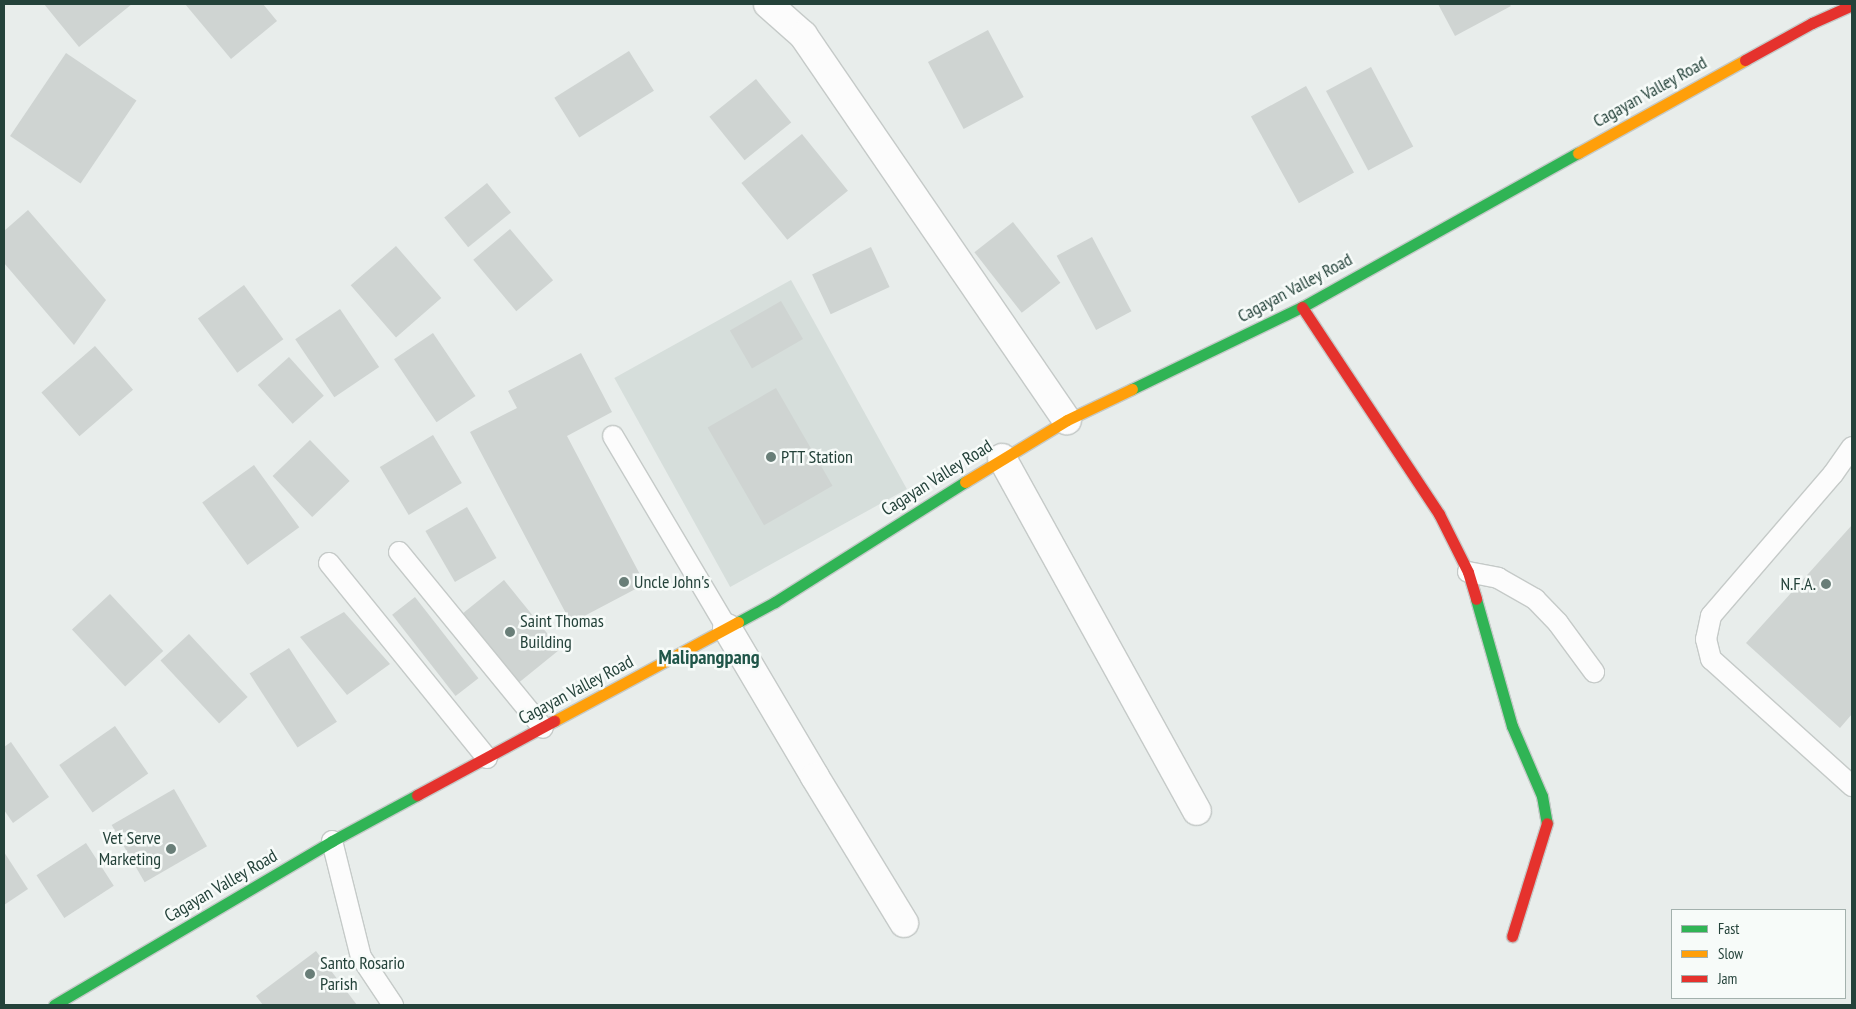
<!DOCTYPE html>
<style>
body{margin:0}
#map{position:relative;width:1856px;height:1009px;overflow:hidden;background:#e8edeb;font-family:"PT Sans Narrow",sans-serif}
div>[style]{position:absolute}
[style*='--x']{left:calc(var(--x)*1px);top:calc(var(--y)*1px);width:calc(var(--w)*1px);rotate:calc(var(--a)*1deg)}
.built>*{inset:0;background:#d6dedb;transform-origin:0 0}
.building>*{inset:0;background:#cfd4d2;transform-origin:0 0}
.roads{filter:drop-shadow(1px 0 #c5cac8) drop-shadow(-1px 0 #c5cac8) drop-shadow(0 1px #c5cac8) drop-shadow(0 -1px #c5cac8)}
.lane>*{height:20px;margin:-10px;padding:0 10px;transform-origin:10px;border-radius:10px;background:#fcfcfc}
.street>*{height:28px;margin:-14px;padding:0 14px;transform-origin:14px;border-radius:14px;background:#fcfcfc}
.fast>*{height:11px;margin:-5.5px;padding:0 5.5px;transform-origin:5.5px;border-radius:5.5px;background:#30b455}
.slow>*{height:11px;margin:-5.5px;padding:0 5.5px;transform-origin:5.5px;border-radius:5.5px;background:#ff9f0a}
.jam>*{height:11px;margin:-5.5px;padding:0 5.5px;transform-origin:5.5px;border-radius:5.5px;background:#e5322d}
.dots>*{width:14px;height:14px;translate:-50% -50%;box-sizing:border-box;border:2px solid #f7fbf9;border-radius:50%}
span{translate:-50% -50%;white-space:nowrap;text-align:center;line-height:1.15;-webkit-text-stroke:5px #f7fbf9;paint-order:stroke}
.street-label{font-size:18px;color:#24423a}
.poi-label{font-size:18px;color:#24423a}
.left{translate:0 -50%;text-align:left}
.right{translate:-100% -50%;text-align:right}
.quarter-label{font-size:20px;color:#1f5548;font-weight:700}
.frame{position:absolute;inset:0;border:5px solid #24423a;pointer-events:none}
.legend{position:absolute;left:1671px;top:909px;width:175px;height:90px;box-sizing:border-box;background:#f7fbf9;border:1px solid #a3b1ad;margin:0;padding:6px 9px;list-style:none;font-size:15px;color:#24423a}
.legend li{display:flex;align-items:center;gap:10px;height:25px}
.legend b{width:25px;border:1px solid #a3b1ad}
</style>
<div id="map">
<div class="built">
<div style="left:791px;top:280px;width:239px;height:202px;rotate:61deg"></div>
</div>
<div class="building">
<div style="clip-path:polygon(44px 4px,132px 4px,79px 47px)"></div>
<div style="clip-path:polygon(185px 4px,263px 4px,277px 21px,231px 59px)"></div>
<div style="clip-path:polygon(1438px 4px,1509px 4px,1511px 6px,1455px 36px)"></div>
<div style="left:988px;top:30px;width:76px;height:68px;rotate:62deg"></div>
<div style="left:629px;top:51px;width:47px;height:88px;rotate:58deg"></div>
<div style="left:66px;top:53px;width:85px;height:100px;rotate:34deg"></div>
<div style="left:1371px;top:67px;width:90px;height:51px;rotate:62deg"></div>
<div style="left:756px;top:79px;width:56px;height:60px;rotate:51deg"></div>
<div style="left:1306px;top:86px;width:99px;height:63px;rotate:61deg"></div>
<div style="left:802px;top:134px;width:73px;height:78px;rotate:51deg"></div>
<div style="left:487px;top:183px;width:38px;height:55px;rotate:51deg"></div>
<div style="clip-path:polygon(28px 210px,106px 300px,74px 345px,4px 263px,4px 231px)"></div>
<div style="left:1013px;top:222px;width:77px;height:49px;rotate:52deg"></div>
<div style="left:510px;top:229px;width:67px;height:48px;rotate:50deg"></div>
<div style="left:1092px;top:237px;width:84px;height:40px;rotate:62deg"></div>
<div style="left:396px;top:246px;width:69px;height:60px;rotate:49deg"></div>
<div style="left:871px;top:247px;width:44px;height:65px;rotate:65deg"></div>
<div style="left:244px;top:285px;width:67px;height:57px;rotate:54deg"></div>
<div style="left:781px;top:301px;width:44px;height:59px;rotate:60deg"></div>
<div style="left:340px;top:309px;width:70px;height:54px;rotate:56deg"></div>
<div style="left:433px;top:333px;width:76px;height:47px;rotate:56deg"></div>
<div style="left:95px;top:346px;width:58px;height:71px;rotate:49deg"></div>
<div style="clip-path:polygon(581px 353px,612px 412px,567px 436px,645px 584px,571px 623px,470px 432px,517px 408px,508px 391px)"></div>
<div style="left:289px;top:357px;width:52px;height:42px;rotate:48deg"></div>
<div style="left:776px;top:388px;width:113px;height:79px;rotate:60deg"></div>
<div style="left:433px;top:435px;width:56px;height:62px;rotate:59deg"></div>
<div style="left:310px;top:440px;width:57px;height:52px;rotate:46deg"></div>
<div style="left:254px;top:465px;width:77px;height:64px;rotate:54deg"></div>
<div style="left:467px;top:507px;width:59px;height:48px;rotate:60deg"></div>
<div style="clip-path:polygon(1852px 525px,1852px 714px,1840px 728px,1746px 643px)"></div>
<div style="left:504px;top:580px;width:89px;height:56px;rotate:51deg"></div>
<div style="left:110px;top:594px;width:78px;height:52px;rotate:47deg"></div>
<div style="left:415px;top:597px;width:103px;height:29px;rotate:52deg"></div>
<div style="clip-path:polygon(344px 612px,390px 664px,347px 695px,300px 637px)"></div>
<div style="left:189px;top:634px;width:86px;height:39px;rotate:47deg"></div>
<div style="left:289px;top:648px;width:88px;height:47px;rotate:57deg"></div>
<div style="left:115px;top:726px;width:58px;height:68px;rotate:55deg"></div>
<div style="clip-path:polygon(11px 742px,49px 797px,13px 823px,4px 810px,4px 747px)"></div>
<div style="left:174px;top:789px;width:66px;height:72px;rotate:60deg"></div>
<div style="left:86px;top:843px;width:51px;height:59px;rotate:57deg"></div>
<div style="clip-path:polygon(4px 852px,28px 889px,4px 905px)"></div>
<div style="clip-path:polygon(316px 951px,357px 1005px,263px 1005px,256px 996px)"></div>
</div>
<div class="roads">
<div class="lane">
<div style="--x:613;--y:436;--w:223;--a:59.3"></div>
<div style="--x:1852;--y:447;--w:33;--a:125"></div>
<div style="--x:1833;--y:474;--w:187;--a:130.7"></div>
<div style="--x:1711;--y:616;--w:24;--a:102"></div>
<div style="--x:1706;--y:639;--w:21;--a:76"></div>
<div style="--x:1711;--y:659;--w:190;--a:42"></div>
<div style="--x:399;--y:552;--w:227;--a:50.7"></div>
<div style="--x:329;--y:563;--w:251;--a:51"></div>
<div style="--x:1468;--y:572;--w:31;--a:11"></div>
<div style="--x:1498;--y:578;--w:43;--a:29.6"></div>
<div style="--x:1535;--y:599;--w:33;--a:46"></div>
<div style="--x:1558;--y:623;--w:61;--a:53.7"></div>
<div style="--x:332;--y:841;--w:120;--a:76"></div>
<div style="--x:361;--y:957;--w:58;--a:56.3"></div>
</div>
<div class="street">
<div style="--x:768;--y:4;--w:47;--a:41.5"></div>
<div style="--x:803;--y:35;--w:467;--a:55.6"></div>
<div style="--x:1002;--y:458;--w:403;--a:61.1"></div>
<div style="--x:727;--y:628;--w:173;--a:59.4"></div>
<div style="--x:815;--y:777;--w:171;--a:58.6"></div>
</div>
<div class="fast">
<div style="--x:1132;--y:389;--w:189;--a:-25.8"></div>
<div style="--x:1302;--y:307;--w:316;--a:-29.2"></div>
<div style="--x:1476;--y:599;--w:132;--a:74.2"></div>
<div style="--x:1512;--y:726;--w:76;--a:66.8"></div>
<div style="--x:1542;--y:796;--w:27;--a:80"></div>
<div style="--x:738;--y:622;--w:42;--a:-28.4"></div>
<div style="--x:775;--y:602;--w:225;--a:-32.3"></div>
<div style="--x:54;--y:1005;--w:323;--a:-30.5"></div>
<div style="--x:332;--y:841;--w:97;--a:-28.4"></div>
</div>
<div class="slow">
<div style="--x:1578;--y:153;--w:191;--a:-29.1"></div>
<div style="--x:965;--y:482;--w:119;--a:-31.3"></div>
<div style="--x:1067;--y:420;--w:72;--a:-25.5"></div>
<div style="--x:554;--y:721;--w:209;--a:-28.3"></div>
</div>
<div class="jam">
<div style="--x:1745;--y:60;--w:77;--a:-28.9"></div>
<div style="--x:1812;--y:23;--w:44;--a:-24.2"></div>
<div style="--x:1302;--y:307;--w:248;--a:56.5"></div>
<div style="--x:1439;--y:514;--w:65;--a:63.4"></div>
<div style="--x:1468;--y:572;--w:28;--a:73"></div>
<div style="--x:417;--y:795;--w:156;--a:-28.4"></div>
<div style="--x:1512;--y:936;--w:118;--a:-72.8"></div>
</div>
</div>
<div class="dots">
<div style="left:771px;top:457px;background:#697e78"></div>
<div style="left:624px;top:582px;background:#697e78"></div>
<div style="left:1826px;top:584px;background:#697e78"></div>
<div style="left:510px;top:632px;background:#697e78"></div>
<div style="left:171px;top:849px;background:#697e78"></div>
<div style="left:310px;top:974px;background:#697e78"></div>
</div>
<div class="street-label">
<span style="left:1650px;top:92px;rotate:-29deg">Cagayan Valley Road</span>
<span style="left:1295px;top:288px;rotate:-28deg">Cagayan Valley Road</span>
<span style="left:937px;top:478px;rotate:-32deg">Cagayan Valley Road</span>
<span style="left:576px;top:690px;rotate:-28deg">Cagayan Valley Road</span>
<span style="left:221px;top:886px;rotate:-30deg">Cagayan Valley Road</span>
</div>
<div class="poi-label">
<span class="left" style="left:781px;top:457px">PTT Station</span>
<span class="left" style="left:634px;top:582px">Uncle John's</span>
<span class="right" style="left:1816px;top:584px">N.F.A.</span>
<span class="left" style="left:520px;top:632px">Saint Thomas<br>Building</span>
<span class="right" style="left:161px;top:849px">Vet Serve<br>Marketing</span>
<span class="left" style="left:320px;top:974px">Santo Rosario<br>Parish</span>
</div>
<div class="quarter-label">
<span style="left:709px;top:657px">Malipangpang</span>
</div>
<div class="frame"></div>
<ul class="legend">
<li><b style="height:6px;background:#30b455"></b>Fast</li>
<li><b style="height:6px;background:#ff9f0a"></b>Slow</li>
<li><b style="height:6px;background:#e5322d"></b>Jam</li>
</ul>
</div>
